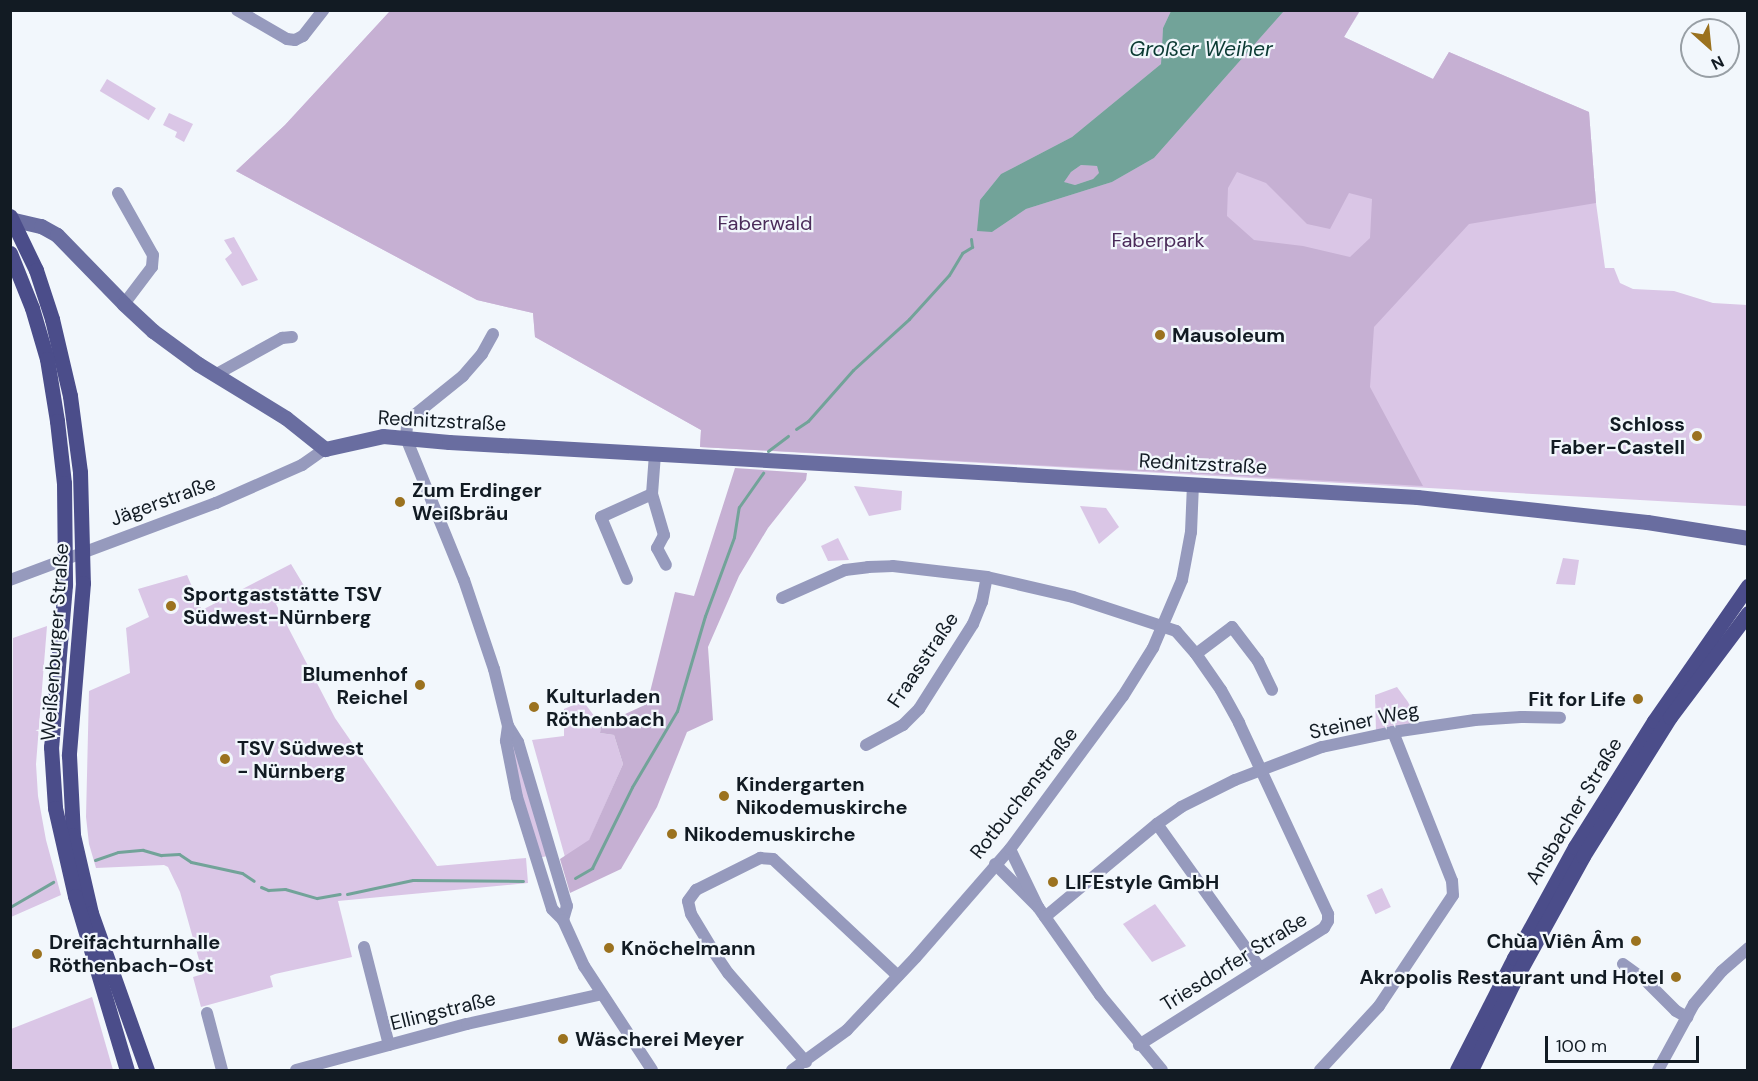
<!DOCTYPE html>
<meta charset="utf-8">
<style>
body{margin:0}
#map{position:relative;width:1758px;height:1081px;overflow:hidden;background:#f2f7fc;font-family:"DM Sans",sans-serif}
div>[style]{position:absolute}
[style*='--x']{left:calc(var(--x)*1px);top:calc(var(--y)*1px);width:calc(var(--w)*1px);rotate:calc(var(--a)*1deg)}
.green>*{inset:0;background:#dac6e6;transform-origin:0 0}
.forest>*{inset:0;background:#c6b0d3}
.water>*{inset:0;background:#72a399}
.stream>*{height:3px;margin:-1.5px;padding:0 1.5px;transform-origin:1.5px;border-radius:1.5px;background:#72a399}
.minor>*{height:12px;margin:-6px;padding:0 6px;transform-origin:6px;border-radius:6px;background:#969abd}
.secondary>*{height:15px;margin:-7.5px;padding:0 7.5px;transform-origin:7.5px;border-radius:7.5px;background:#696da0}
.primary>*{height:15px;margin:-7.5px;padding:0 7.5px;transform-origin:7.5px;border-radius:7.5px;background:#4b4d8a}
.dots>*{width:16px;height:16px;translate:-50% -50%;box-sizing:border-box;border:3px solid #f2f7fc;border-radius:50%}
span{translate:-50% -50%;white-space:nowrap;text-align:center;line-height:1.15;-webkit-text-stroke:4.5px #f2f7fc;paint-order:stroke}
.park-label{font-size:20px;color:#4b2c5a}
.poi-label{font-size:20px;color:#121b23;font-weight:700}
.left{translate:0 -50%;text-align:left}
.right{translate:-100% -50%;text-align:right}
.street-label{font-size:20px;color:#121b23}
.water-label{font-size:21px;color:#0b3a33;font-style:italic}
.frame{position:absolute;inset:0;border:12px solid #121b23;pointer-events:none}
.north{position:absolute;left:1680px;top:18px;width:60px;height:60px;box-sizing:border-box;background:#f2f7fc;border:2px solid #989fa5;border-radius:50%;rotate:153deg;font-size:16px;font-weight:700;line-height:24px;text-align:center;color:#121b23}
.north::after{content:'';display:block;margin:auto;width:21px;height:27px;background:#9b721f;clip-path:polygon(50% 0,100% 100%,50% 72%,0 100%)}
.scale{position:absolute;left:1545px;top:1036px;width:154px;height:27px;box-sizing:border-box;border:3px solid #121b23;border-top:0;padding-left:8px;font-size:18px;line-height:21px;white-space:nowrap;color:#121b23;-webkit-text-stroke:4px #f2f7fc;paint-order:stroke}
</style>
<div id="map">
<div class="green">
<div style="clip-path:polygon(390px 11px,1360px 11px,1344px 37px,1433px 79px,1449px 52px,1589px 112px,1596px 203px,1605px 268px,1614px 268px,1620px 283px,1633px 289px,1674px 291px,1713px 303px,1747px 305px,1747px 506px,700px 447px,701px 430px,535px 337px,533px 313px,477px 300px,236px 171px,285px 125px)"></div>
<div style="left:107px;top:79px;width:57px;height:14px;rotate:31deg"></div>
<div style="clip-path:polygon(169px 113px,193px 124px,184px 142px,175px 137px,177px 132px,163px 125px)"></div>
<div style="clip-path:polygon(234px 237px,258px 280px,242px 286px,225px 259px,232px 253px,224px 240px)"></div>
<div style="clip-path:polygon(854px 486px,902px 491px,901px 510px,869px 516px)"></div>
<div style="clip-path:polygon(1080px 506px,1106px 508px,1119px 527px,1099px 544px)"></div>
<div style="clip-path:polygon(838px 538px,849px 560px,828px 561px,821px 546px)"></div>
<div style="clip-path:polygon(1563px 558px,1579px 560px,1575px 585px,1556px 584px)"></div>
<div style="clip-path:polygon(291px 564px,306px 589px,276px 604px,335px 718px,437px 866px,526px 858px,528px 883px,338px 901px,352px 957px,275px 974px,270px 976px,273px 987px,201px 1007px,193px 977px,203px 974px,180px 892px,168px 867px,164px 865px,96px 868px,89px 844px,86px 817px,89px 691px,130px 673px,126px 628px,149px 617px,138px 589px,187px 575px,202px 610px)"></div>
<div style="clip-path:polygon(47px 626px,36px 764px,38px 796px,46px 840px,61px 895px,11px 917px,13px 638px)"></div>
<div style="clip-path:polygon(1397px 687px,1408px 702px,1419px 723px,1376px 732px,1375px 695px)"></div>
<div style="clip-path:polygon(583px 701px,601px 725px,600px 733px,614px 735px,623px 764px,589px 841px,565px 857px,532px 740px,564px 736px,564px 709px)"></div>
<div style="clip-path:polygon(509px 741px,513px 741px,548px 856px,537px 858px)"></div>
<div style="left:1382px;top:888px;width:21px;height:17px;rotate:65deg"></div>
<div style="clip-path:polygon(1155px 904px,1186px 946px,1152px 962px,1123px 924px)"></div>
<div style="clip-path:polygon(92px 997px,113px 1070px,11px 1070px,11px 1029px)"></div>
</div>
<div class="forest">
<div style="clip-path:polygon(evenodd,1360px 10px,1344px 37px,1433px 79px,1449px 52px,1589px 112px,1596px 203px,1469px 224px,1374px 327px,1370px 387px,1423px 486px,700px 447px,701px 430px,535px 337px,533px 313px,477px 300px,236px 171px,285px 125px,390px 11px,1171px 11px,1163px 28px,1161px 64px,1072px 137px,1001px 174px,980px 200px,992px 232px,1026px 209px,1112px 182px,1154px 158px,1284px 11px,1360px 10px,1237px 172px,1266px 183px,1307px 224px,1330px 229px,1349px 193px,1372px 199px,1370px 238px,1350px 257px,1303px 246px,1254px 240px,1227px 216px,1228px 188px,1237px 172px)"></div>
<div style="clip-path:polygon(1081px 165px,1097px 166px,1100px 173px,1093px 179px,1075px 185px,1063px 182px,1071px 172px)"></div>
<div style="clip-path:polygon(735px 468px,807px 473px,806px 480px,768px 528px,739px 576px,708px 647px,713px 720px,687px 732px,657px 807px,621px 869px,570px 893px,560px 859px,589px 840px,623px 764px,614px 735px,600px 733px,601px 725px,647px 704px,675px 592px,694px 596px)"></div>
</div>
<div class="water">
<div style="clip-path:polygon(evenodd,1171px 11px,1284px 11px,1154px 158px,1112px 182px,1026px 209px,992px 232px,977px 231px,980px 200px,1001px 174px,1072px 137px,1161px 64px,1163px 28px,1171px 11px,1081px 165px,1097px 166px,1099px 173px,1093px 179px,1075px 185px,1064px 182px,1071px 172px,1081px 165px)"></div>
</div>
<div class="stream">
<div style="--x:796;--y:429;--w:14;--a:-34"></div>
<div style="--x:808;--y:421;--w:68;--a:-48.6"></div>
<div style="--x:853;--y:370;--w:76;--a:-42.3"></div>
<div style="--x:909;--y:319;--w:59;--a:-47.7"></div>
<div style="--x:949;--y:275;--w:26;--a:-59"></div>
<div style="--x:962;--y:253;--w:12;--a:-31"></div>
<div style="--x:972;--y:247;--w:8;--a:-97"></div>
<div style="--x:768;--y:451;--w:25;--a:-37"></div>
<div style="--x:95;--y:860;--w:24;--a:-19"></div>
<div style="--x:118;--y:852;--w:25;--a:-5"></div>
<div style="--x:143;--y:850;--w:19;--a:16"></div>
<div style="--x:161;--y:855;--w:18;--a:-3"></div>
<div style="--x:179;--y:854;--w:14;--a:34"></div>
<div style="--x:191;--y:862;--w:52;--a:12.2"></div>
<div style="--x:242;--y:873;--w:14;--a:34"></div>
<div style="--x:575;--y:878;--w:20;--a:-30"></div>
<div style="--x:592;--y:868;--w:90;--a:-63.7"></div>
<div style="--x:632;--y:787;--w:88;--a:-59.4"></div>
<div style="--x:677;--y:711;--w:99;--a:-73.6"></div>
<div style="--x:705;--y:616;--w:84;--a:-69.8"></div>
<div style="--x:734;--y:537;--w:30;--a:-81"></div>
<div style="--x:739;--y:507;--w:42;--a:-54.8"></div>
<div style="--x:261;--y:887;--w:8;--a:23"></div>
<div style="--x:268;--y:890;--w:17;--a:-3"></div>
<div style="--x:285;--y:889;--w:33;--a:16"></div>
<div style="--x:317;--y:898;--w:23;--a:-10"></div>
<div style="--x:347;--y:894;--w:67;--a:-12"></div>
<div style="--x:413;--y:880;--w:110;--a:0.5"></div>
<div style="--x:10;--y:907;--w:50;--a:-30.2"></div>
</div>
<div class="minor">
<div style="--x:237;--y:10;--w:58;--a:30.1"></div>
<div style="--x:287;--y:39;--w:8;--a:7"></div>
<div style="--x:295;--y:40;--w:9;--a:-27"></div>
<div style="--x:303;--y:36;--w:33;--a:-52"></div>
<div style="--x:118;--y:193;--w:71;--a:60.6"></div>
<div style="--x:153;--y:255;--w:12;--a:95"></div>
<div style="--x:152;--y:267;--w:46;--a:127.1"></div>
<div style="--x:493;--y:334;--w:23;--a:119"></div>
<div style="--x:482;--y:354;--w:29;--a:131"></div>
<div style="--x:463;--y:376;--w:65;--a:141.2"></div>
<div style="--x:412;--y:417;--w:10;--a:119"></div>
<div style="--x:407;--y:426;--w:12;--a:95"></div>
<div style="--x:406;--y:438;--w:153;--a:67.8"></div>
<div style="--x:464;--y:580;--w:94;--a:71.4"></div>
<div style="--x:494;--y:669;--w:59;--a:76.2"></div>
<div style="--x:508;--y:726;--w:19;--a:58"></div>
<div style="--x:518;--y:742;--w:171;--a:73.4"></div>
<div style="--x:567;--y:906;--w:15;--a:106"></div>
<div style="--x:215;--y:375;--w:77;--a:-28.9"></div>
<div style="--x:282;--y:338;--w:10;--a:-6"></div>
<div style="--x:655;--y:454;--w:40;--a:94.3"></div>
<div style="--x:652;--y:494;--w:43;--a:73.7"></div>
<div style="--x:664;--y:535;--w:15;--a:118"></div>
<div style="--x:657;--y:548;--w:19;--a:62"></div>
<div style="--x:627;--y:579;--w:67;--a:-112.8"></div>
<div style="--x:601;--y:517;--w:56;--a:-24.3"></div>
<div style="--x:10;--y:580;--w:220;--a:-20.5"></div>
<div style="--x:216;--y:503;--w:94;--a:-23.8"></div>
<div style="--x:302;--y:465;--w:28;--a:-35"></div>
<div style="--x:782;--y:598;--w:69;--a:-24"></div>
<div style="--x:845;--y:570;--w:23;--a:-7"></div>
<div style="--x:868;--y:567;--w:25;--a:-2"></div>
<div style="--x:893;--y:566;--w:95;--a:6.7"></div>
<div style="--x:987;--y:577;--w:88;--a:13.1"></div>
<div style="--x:1073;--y:597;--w:93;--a:18.2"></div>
<div style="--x:1161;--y:626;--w:16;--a:18"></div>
<div style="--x:1176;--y:631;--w:30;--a:49"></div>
<div style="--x:1196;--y:654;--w:44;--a:55.2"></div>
<div style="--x:1221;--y:690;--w:38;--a:61"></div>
<div style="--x:1239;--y:723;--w:211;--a:65"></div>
<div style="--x:1328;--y:914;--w:7;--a:90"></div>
<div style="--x:1328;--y:921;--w:8;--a:120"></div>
<div style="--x:1324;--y:928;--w:219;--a:147.7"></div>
<div style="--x:1196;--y:654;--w:45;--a:-36.9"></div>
<div style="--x:1232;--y:627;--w:43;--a:52.6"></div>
<div style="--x:1258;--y:661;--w:32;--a:64"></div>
<div style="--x:508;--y:726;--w:15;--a:98"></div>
<div style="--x:506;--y:741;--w:57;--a:78.9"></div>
<div style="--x:517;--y:797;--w:117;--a:72.6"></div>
<div style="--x:552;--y:909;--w:16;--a:45"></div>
<div style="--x:563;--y:920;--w:51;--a:65.5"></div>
<div style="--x:584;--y:966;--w:124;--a:56.8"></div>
<div style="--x:866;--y:745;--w:42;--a:-28.4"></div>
<div style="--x:903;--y:725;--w:23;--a:-45"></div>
<div style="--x:919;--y:709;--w:101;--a:-57.6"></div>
<div style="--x:973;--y:624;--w:24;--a:-68"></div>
<div style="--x:982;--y:602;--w:25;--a:-79"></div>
<div style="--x:1157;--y:824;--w:177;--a:54.4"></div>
<div style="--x:995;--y:864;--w:61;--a:45"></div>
<div style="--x:1038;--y:907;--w:64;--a:-115.8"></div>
<div style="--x:1038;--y:907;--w:108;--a:54.8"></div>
<div style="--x:1100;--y:995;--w:97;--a:50.4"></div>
<div style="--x:1045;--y:917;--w:146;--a:-39.7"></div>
<div style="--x:1157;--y:824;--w:29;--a:-35"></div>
<div style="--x:1181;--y:807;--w:60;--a:-26.6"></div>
<div style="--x:1235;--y:780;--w:93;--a:-20.8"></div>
<div style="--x:1322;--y:747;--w:73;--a:-11.9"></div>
<div style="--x:1393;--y:732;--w:83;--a:-8.3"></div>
<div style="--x:1475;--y:720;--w:46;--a:-3.7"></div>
<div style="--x:1521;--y:717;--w:39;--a:1"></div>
<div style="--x:364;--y:947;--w:101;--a:75.7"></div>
<div style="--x:1623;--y:964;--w:26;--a:36"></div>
<div style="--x:1644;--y:979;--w:45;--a:45"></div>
<div style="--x:1676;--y:1011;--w:13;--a:29"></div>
<div style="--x:207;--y:1013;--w:59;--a:75.3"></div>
<div style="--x:806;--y:1062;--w:118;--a:-131.2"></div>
<div style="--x:728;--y:973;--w:25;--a:-124"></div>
<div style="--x:714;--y:952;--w:44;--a:-121.2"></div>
<div style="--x:691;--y:914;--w:13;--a:-103"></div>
<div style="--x:688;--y:901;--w:14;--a:-54"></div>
<div style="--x:696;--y:890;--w:72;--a:-26.6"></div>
<div style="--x:760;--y:858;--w:13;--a:4"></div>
<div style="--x:773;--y:859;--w:171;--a:43.1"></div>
<div style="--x:296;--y:1070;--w:177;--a:-15.1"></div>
<div style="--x:467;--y:1024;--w:138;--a:-12.5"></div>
<div style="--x:792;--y:1070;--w:68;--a:-36"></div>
<div style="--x:847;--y:1030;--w:100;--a:-46.6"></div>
<div style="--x:916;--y:957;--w:143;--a:-49"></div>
<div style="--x:1010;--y:849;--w:190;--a:-53.6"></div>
<div style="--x:1123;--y:696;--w:57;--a:-58"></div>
<div style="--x:1153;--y:648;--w:74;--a:-66.9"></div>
<div style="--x:1182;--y:580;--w:49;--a:-79.4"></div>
<div style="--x:1191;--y:532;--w:47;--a:-87.6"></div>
<div style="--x:1320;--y:1070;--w:87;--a:-47.3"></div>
<div style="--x:1379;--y:1006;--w:133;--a:-56.3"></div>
<div style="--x:1453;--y:895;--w:14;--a:-94"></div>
<div style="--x:1452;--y:881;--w:160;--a:-111.6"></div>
<div style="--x:1658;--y:1070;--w:75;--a:-61.4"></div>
<div style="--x:1694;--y:1004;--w:43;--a:-49.7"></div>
<div style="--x:1722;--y:971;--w:35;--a:-41"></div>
</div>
<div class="secondary">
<div style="--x:10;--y:219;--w:32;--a:13"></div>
<div style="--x:41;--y:226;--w:18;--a:29"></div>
<div style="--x:57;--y:235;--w:96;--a:45.8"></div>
<div style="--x:124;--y:304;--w:40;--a:43"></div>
<div style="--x:153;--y:331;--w:56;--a:36.3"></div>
<div style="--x:198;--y:364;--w:103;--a:31.5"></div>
<div style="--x:286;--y:418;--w:50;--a:38.5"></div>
<div style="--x:325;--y:449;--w:59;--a:-12.6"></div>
<div style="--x:383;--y:436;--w:66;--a:5.2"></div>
<div style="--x:449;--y:442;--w:970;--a:3.25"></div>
<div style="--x:1417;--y:497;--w:231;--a:6.2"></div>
<div style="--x:1647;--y:522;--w:102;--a:9"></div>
</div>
<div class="primary">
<div style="--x:10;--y:216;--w:60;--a:64.3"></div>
<div style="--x:36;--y:270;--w:52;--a:71.9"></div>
<div style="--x:52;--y:319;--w:79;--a:76.8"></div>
<div style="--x:70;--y:396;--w:77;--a:82.5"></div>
<div style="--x:80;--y:472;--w:111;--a:88.5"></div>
<div style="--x:83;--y:583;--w:173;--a:94.7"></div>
<div style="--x:69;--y:755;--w:80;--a:87.1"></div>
<div style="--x:73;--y:835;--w:80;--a:77"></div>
<div style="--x:91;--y:913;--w:167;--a:70.4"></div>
<div style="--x:10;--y:253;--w:59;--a:68.2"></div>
<div style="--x:32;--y:308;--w:53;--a:73.6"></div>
<div style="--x:47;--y:359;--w:63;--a:80.8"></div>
<div style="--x:57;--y:421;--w:62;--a:83.6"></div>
<div style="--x:64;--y:483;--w:102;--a:89.4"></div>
<div style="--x:65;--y:585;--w:163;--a:94.9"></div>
<div style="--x:51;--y:747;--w:61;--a:86.2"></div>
<div style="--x:55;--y:808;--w:90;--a:77.2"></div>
<div style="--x:75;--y:896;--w:182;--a:73.4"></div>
<div style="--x:1457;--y:1070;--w:126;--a:-63"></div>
<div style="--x:1514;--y:958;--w:127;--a:-61.2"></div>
<div style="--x:1575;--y:847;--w:149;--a:-57.9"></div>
<div style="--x:1654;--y:721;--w:165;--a:-55.2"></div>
<div style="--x:1471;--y:1070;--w:97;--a:-64.2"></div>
<div style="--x:1513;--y:983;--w:145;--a:-61.1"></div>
<div style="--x:1583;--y:856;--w:164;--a:-58"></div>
<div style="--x:1670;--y:717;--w:130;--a:-53.1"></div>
</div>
<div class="dots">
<div style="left:1160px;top:335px;background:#9b721f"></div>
<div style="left:1697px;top:436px;background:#9b721f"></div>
<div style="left:400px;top:502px;background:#9b721f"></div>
<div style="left:171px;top:606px;background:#9b721f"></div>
<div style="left:420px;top:685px;background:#9b721f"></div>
<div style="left:1638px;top:699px;background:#9b721f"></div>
<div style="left:534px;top:707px;background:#9b721f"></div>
<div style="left:225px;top:759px;background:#9b721f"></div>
<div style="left:724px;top:796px;background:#9b721f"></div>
<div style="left:672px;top:834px;background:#9b721f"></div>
<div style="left:1053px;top:882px;background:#9b721f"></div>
<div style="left:1636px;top:941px;background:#9b721f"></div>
<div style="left:609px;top:948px;background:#9b721f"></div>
<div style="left:37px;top:954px;background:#9b721f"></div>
<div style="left:1676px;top:977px;background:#9b721f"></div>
<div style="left:563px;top:1039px;background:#9b721f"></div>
</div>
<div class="park-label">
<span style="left:765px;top:223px">Faberwald</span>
<span style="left:1158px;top:240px">Faberpark</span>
</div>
<div class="poi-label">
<span class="left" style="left:1172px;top:335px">Mausoleum</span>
<span class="right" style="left:1685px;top:436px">Schloss<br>Faber-Castell</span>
<span class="left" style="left:412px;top:502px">Zum Erdinger<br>Weißbräu</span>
<span class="left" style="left:183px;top:606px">Sportgaststätte TSV<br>Südwest-Nürnberg</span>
<span class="right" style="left:408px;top:686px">Blumenhof<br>Reichel</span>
<span class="left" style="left:546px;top:708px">Kulturladen<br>Röthenbach</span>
<span class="right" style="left:1626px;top:699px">Fit for Life</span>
<span class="left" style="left:237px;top:760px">TSV Südwest<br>- Nürnberg</span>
<span class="left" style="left:736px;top:796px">Kindergarten<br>Nikodemuskirche</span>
<span class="left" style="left:684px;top:834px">Nikodemuskirche</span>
<span class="left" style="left:1065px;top:882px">LIFEstyle GmbH</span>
<span class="right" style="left:1624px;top:941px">Chùa Viên Âm</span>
<span class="left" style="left:49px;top:954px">Dreifachturnhalle<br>Röthenbach-Ost</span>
<span class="left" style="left:621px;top:948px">Knöchelmann</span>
<span class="right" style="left:1664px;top:977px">Akropolis Restaurant und Hotel</span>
<span class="left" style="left:575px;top:1039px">Wäscherei Meyer</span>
</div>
<div class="street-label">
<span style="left:442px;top:421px;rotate:3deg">Rednitzstraße</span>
<span style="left:1203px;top:464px;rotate:3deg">Rednitzstraße</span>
<span style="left:163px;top:501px;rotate:-20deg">Jägerstraße</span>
<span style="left:55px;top:642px;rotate:-86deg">Weißenburger Straße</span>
<span style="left:923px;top:660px;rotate:-56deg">Fraasstraße</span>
<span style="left:1364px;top:721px;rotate:-12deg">Steiner Weg</span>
<span style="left:1024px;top:793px;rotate:-52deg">Rotbuchenstraße</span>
<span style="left:1574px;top:811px;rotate:-59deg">Ansbacher Straße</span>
<span style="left:1234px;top:962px;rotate:-32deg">Triesdorfer Straße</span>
<span style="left:443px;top:1011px;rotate:-14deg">Ellingstraße</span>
</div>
<div class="water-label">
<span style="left:1201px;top:49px">Großer Weiher</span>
</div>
<div class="frame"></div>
<div class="north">N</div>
<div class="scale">100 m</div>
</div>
